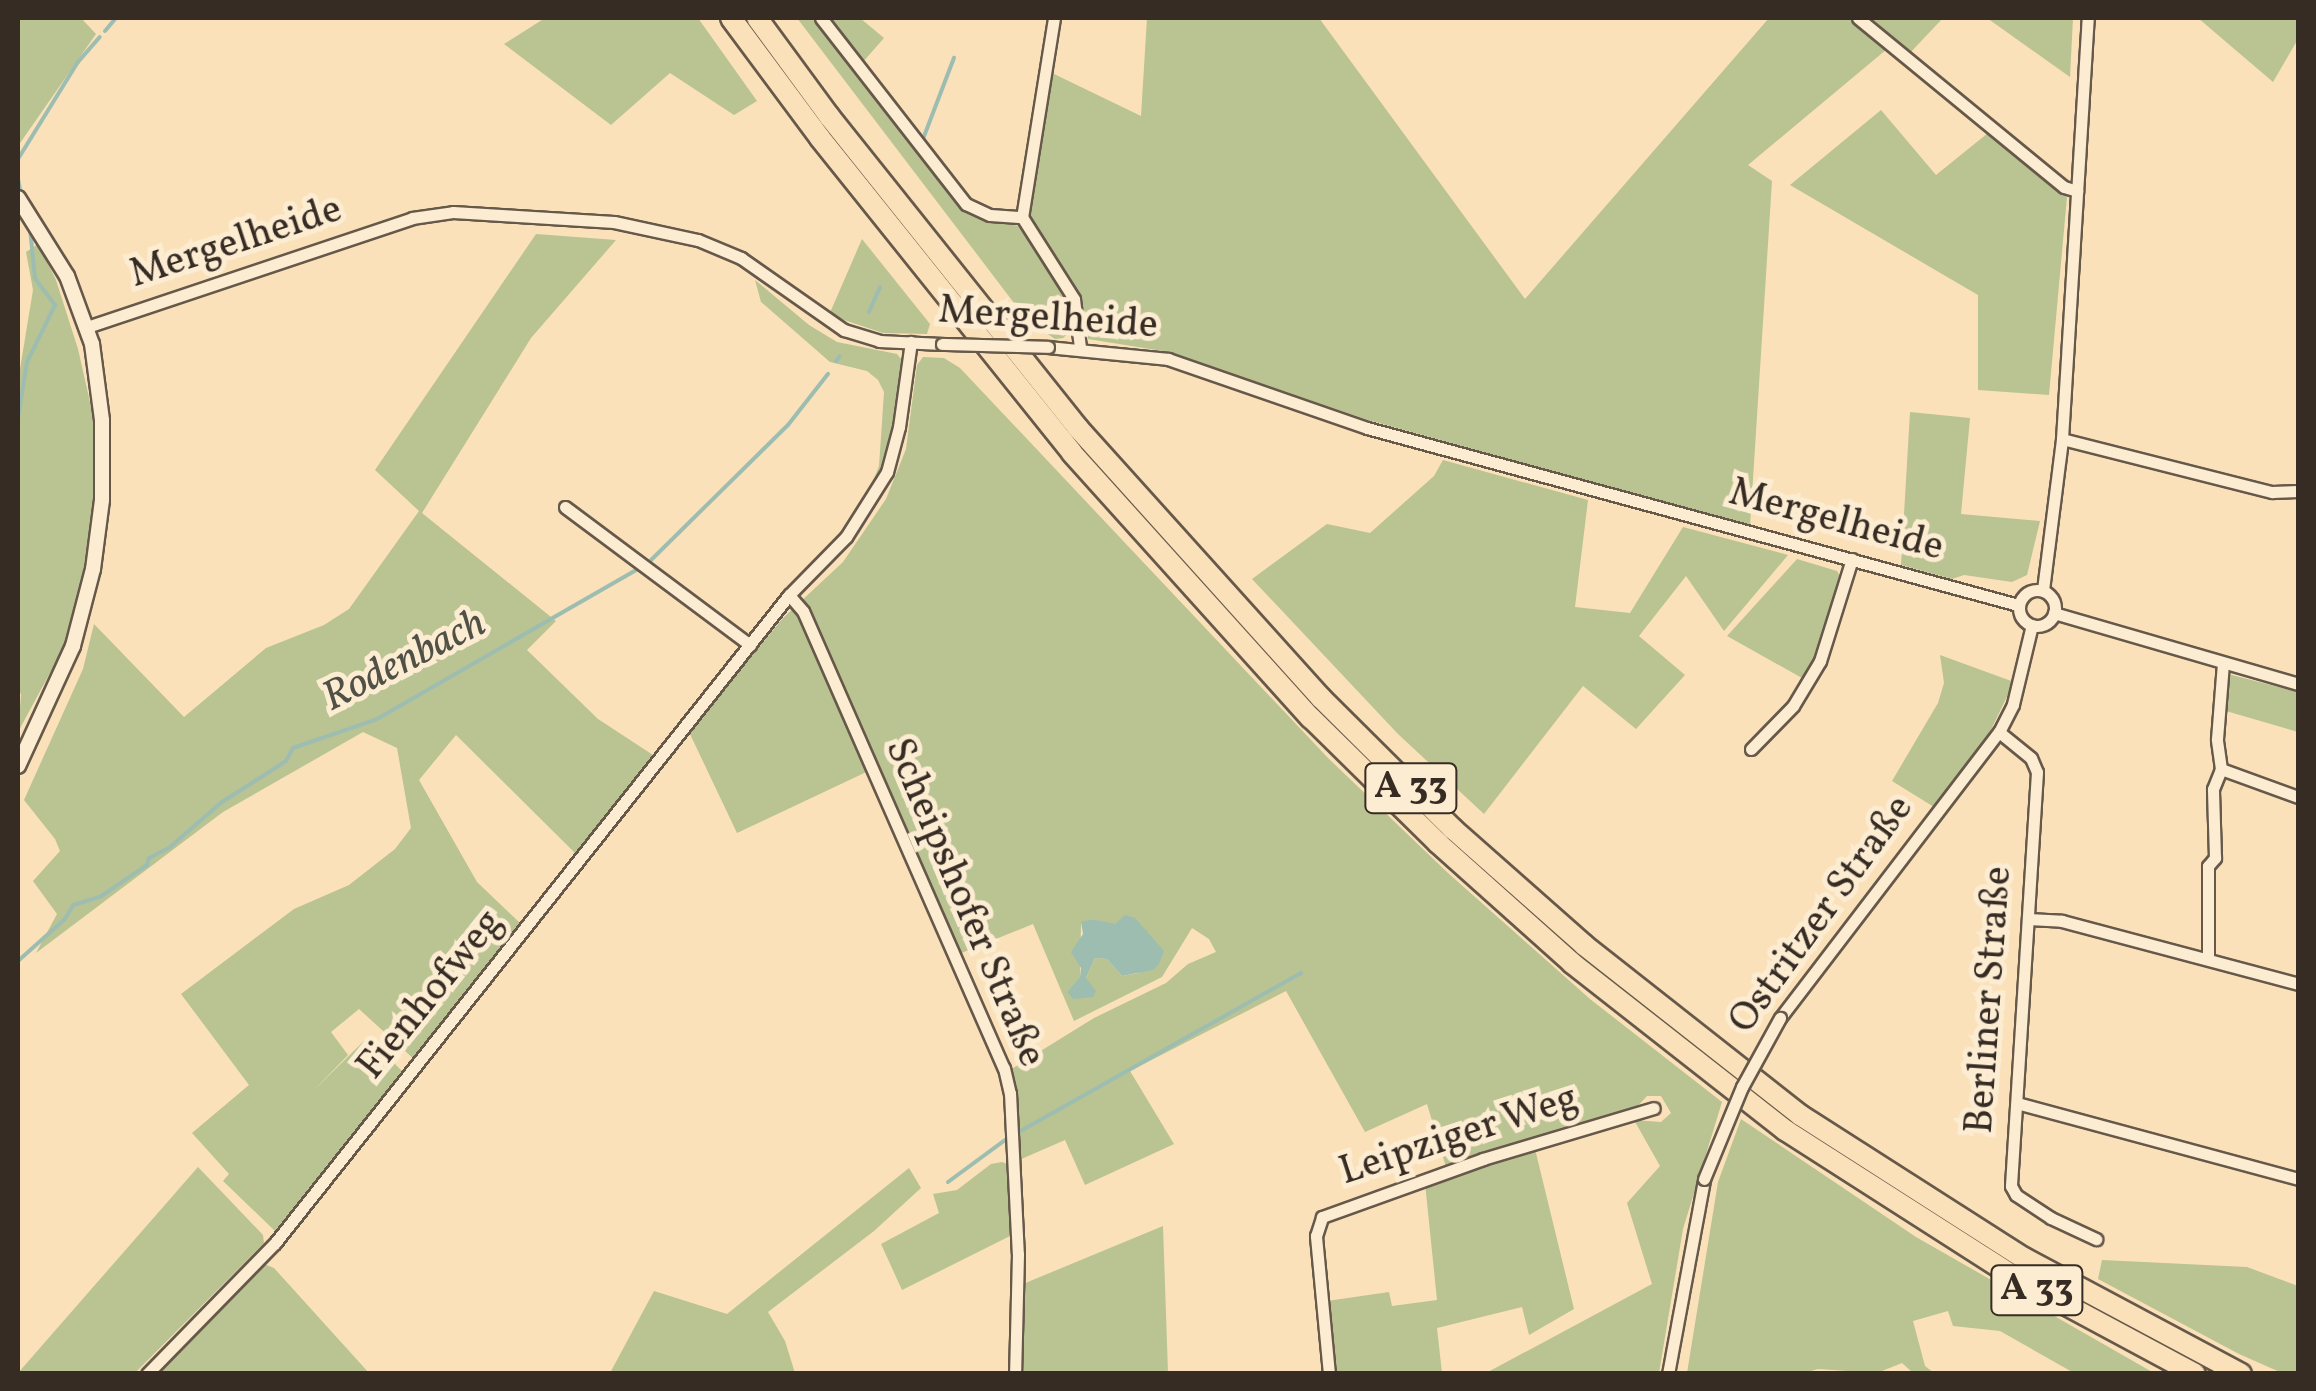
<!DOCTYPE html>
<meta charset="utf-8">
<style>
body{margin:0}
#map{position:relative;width:2316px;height:1391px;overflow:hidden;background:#fae1ba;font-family:Vollkorn,serif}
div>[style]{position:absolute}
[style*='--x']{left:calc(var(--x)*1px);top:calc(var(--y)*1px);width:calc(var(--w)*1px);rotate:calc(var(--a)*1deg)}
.green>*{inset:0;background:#bac392}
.water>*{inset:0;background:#9ebdb1}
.stream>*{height:4px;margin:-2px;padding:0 2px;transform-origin:2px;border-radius:2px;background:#9ebdb1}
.roads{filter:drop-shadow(2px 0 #67594a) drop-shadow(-2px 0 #67594a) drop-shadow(0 2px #67594a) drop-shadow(0 -2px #67594a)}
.minor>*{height:11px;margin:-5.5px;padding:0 5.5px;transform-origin:5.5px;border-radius:5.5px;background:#fcecd2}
.minor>.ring{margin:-5.5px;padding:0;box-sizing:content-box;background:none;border:11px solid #fcecd2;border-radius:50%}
.tertiary>*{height:14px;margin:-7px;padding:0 7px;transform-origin:7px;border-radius:7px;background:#fcecd2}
.motorway>*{height:20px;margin:-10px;padding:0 10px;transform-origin:10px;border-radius:10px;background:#fae1ba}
.bridges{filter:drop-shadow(2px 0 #67594a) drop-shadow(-2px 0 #67594a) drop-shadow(0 2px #67594a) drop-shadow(0 -2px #67594a)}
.minor-bridge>*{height:11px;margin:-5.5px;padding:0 5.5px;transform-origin:5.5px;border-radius:5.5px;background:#fcecd2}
span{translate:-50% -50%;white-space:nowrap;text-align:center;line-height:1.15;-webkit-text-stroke:10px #fcecd2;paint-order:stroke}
.shield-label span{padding:2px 8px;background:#fcecd2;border:2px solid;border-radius:8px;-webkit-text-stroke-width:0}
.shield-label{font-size:38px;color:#362c24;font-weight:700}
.street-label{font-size:40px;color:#362c24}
.water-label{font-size:42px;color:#505047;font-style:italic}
.frame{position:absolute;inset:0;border:20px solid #362c24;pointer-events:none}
</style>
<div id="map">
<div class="green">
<div style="clip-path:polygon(18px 18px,81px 18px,96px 34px,18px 146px)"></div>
<div style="clip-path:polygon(545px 18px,698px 18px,757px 101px,734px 115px,670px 73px,611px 125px,504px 44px)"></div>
<div style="clip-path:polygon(797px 18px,817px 18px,957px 202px,977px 216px,1018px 226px,1064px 289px,1073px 329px,1063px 338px,1055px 339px,1027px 320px)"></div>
<div style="clip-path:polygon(825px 18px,860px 18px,884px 38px,862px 63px)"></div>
<div style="clip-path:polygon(1147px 18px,1319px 18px,1525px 299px,1769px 18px,1849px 18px,1887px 49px,1748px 165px,1772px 181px,1750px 526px,1368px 420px,1169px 352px,1088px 339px,1077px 289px,1030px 216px,1038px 142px,1052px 73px,1141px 116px)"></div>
<div style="clip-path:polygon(1863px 18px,1943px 18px,1908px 55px)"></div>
<div style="clip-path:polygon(1987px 18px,2073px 18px,2070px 77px)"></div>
<div style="clip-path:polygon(2198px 18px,2298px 18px,2298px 39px,2273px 82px)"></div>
<div style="clip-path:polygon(1881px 110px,1936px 175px,1988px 133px,2067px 197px,2049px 395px,1978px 390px,1978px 295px,1790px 185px)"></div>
<div style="clip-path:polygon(536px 234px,616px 240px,531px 338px,422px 513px,556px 621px,527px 650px,598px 719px,653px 755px,576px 854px,456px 735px,419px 780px,477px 882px,521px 924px,415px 1060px,359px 1009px,331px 1032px,348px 1055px,314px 1090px,368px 1037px,402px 1071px,275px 1231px,223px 1181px,229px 1174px,192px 1133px,249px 1085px,181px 994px,294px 909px,349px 885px,395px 849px,411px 828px,397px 748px,363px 732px,223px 812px,36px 953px,57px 914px,33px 881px,60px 851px,55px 839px,24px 800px,83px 669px,94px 624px,184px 717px,266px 648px,324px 625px,349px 609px,419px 511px,375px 470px)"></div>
<div style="clip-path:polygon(862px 239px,930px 324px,927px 334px,883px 333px,829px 315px)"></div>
<div style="clip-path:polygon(38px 244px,56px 280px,78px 349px,94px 420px,94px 499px,78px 606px,64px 647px,18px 732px,21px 695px,18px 686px,18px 381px,33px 290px,26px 252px)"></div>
<div style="clip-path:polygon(755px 280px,809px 325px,837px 342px,897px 354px,904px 363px,895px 426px,883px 470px,865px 502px,879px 466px,884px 392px,878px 380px,867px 371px,830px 362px,761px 302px)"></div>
<div style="clip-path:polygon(evenodd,923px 357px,944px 358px,960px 368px,1328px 758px,1448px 873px,1590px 999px,1722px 1102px,1683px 1229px,1659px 1373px,1486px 1373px,1652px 1284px,1627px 1203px,1660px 1166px,1634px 1120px,1661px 1122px,1671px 1113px,1661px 1096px,1647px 1096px,1634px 1110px,1446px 1167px,1427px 1104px,1365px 1132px,1286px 991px,1130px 1071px,1174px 1144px,1085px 1185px,1065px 1140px,1019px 1160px,1010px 1070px,1094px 1018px,1166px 983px,1188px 964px,1216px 952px,1209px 939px,1192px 928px,1162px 977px,1074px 1021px,1033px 924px,959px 954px,877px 767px,737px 833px,689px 732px,783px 618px,843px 562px,886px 499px,906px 449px,917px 365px,923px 357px,1092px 919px,1149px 935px,1157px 946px,1139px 973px,1122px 976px,1107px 959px,1095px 958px,1086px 978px,1067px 992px,1080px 978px,1081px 923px,1092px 919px)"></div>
<div style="clip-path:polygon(1910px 412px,1970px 418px,1961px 514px,2040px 521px,2027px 575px,2012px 582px,1964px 575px,1952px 579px,1901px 565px)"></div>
<div style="clip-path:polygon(1443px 460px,1588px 500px,1575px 607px,1630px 613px,1683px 527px,1788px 555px,1724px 631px,1686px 576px,1639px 636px,1685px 675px,1636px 729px,1583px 686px,1484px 814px,1398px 734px,1252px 579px,1327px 524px,1370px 533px,1434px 476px)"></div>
<div style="clip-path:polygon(1797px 559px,1837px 571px,1840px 576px,1826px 636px,1802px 678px,1727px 636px)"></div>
<div style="clip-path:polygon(1940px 655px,2014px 682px,1986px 740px,1934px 807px,1892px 781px,1938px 703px,1944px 683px)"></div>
<div style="clip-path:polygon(2228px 674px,2298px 692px,2298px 732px,2226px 711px)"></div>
<div style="clip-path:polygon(1741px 1119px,1916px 1237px,2154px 1373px,2074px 1373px,2000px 1331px,1953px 1326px,1948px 1311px,1913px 1321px,1925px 1366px,1934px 1373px,1913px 1373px,1902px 1363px,1877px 1373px,1818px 1369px,1801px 1374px,1687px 1373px,1718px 1182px)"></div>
<div style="clip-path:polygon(1535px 1149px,1574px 1309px,1529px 1335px,1522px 1307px,1437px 1328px,1442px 1373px,1333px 1374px,1327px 1301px,1389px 1292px,1392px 1306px,1437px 1300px,1425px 1183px)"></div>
<div style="clip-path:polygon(1002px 1162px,1007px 1164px,1010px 1236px,902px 1290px,881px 1244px,939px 1213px,933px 1194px,957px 1190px,991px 1164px)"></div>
<div style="clip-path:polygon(198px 1167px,263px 1235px,264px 1243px,135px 1373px,18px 1373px)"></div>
<div style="clip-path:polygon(909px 1168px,921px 1188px,874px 1231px,768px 1312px,785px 1341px,795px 1373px,610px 1373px,654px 1291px,727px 1314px)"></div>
<div style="clip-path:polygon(1163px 1226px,1168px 1373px,1019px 1374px,1023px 1284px)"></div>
<div style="clip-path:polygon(2102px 1260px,2247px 1267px,2298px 1286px,2298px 1373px,2282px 1373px,2239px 1354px,2098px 1279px)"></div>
<div style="clip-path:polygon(264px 1264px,274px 1268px,369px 1373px,165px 1374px,160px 1369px)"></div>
</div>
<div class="water">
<div style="clip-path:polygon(1125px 915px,1135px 918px,1164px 951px,1159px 964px,1153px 970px,1122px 976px,1107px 959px,1095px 958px,1086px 978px,1096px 991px,1093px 997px,1073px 999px,1067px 992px,1080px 977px,1081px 968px,1071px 952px,1083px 934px,1081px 922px,1092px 919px,1115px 924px)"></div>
</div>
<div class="stream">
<div style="--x:105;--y:31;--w:17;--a:-50"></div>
<div style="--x:923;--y:139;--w:87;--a:-69.1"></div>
<div style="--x:18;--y:159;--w:114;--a:-58.3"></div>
<div style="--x:78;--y:62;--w:33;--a:-49"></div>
<div style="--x:18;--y:179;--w:16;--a:79"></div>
<div style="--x:869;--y:312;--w:27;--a:-66"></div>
<div style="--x:836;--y:361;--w:6;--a:-51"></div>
<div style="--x:18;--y:418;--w:57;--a:-80.9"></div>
<div style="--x:27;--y:362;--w:64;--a:-63.8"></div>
<div style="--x:55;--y:305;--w:34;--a:-127"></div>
<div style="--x:35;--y:278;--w:50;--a:-95.7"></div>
<div style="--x:646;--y:565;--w:199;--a:-44.6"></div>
<div style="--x:788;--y:425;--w:65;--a:-51.9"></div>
<div style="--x:18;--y:961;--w:63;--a:-41.8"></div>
<div style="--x:65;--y:919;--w:16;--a:-60"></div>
<div style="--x:73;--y:905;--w:28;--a:-17"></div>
<div style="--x:100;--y:897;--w:57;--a:-34.2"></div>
<div style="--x:147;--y:865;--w:7;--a:-74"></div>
<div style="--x:149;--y:858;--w:22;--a:-27"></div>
<div style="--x:169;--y:848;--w:70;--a:-41"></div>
<div style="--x:222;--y:802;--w:76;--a:-32.6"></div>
<div style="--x:286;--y:761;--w:15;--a:-62"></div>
<div style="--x:293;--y:748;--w:89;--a:-19"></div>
<div style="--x:377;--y:719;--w:301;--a:-29.9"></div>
<div style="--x:1017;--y:1133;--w:326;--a:-29.4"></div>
<div style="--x:948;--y:1182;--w:74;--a:-36.3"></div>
</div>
<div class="roads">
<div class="minor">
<div style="--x:821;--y:18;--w:236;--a:52.1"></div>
<div style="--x:966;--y:204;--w:26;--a:25"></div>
<div style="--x:990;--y:215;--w:32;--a:4"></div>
<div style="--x:1054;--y:18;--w:202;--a:99.1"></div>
<div style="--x:1022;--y:217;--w:97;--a:57.6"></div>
<div style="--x:1074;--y:299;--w:48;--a:82.9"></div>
<div style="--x:1858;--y:18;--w:266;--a:39.4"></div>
<div style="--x:2064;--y:187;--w:14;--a:17"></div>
<div style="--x:87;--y:327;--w:343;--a:-18.5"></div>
<div style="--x:412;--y:218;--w:41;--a:-8.3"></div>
<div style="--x:453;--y:212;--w:161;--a:3.6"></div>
<div style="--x:614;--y:222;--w:86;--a:12.1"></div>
<div style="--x:698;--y:240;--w:47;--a:22.7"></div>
<div style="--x:741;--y:258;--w:126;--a:35"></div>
<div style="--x:844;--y:330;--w:37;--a:17"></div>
<div style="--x:879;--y:341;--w:63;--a:2.7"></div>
<div style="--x:1048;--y:347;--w:121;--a:5.7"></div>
<div style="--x:1168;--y:359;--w:211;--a:19.1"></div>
<div style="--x:1367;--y:428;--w:675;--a:15.21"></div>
<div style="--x:2062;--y:439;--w:217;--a:14.2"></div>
<div style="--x:2272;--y:492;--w:26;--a:-2"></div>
<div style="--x:565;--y:507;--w:231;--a:36.7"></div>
<div class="ring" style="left:2019px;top:590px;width:25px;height:25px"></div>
<div style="--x:2043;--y:590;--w:152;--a:-82.8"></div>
<div style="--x:2062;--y:439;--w:422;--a:-86.5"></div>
<div style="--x:789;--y:595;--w:21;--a:49"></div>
<div style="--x:803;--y:611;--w:499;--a:66.3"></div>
<div style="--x:1004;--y:1068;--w:26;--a:77"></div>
<div style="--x:1010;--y:1093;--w:161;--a:87.2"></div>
<div style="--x:1018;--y:1254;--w:120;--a:91.4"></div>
<div style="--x:2054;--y:613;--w:254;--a:16.2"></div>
<div style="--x:1999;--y:732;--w:41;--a:39.1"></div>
<div style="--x:2031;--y:758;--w:15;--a:67"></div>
<div style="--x:2037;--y:772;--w:415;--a:93.6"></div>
<div style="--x:2011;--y:1186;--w:10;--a:61"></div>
<div style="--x:2016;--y:1195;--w:42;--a:33.3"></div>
<div style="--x:2051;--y:1218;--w:50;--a:25"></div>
<div style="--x:1751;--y:749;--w:60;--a:-45.7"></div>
<div style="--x:1793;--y:706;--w:52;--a:-59"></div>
<div style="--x:1820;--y:661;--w:107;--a:-72.6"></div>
<div style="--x:2221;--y:769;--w:82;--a:20"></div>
<div style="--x:2028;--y:919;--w:34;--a:3"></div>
<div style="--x:2062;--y:921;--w:244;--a:14.9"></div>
<div style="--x:2208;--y:959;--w:93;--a:-90"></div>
<div style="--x:2208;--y:866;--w:11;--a:-49"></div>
<div style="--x:2215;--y:858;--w:69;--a:-91.7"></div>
<div style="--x:2213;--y:789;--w:22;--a:-68"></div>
<div style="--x:2221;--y:769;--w:30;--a:-98"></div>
<div style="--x:2217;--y:739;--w:76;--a:-85.5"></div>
<div style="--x:1780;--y:1018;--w:360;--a:-52.6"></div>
<div style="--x:1999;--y:732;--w:31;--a:-63"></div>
<div style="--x:2013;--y:704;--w:81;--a:-76.5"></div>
<div style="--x:2017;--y:1103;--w:291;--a:15.1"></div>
<div style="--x:147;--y:1374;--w:183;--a:-45.7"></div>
<div style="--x:275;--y:1243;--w:827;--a:-51.58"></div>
<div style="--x:789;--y:595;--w:81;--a:-45.5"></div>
<div style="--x:846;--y:537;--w:77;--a:-57.8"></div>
<div style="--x:887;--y:472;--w:47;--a:-75.1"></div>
<div style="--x:899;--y:427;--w:86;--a:-82"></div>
<div style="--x:1329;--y:1374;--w:139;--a:-95.4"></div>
<div style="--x:1316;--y:1236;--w:20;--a:-72"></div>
<div style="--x:1322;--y:1217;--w:171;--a:-19.8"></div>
<div style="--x:1483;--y:1159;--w:178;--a:-16.6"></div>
<div style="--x:1668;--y:1374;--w:198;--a:-79.5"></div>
</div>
<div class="tertiary">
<div style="--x:18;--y:198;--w:92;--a:57.9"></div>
<div style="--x:67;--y:276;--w:72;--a:69.8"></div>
<div style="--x:92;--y:344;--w:77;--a:82.5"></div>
<div style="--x:102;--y:420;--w:80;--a:90"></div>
<div style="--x:102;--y:500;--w:70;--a:97.4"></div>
<div style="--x:93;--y:569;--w:80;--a:104.6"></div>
<div style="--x:73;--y:646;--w:132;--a:114.6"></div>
</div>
<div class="motorway">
<div style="--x:731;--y:18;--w:149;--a:53.4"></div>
<div style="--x:820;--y:138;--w:403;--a:51.3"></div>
<div style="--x:1072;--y:453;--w:357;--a:48"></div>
<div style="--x:1311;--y:718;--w:178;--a:44.5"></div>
<div style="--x:1438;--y:843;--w:180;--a:41.8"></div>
<div style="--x:1572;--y:963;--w:271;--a:38.1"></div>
<div style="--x:1785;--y:1130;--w:274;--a:32.6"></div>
<div style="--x:2016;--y:1278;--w:203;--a:28.2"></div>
<div style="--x:757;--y:18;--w:122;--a:53.7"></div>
<div style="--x:829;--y:116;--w:399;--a:51.4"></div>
<div style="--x:1078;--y:428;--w:363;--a:48"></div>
<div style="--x:1321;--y:698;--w:186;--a:44.8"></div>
<div style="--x:1453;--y:829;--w:175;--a:41.5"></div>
<div style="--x:1584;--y:945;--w:275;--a:38.2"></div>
<div style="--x:1800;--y:1115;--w:266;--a:32.6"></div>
<div style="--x:2024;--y:1258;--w:246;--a:28.1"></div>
</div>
</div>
<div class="bridges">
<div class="minor-bridge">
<div style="--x:942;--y:344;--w:106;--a:1.6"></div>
<div style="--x:1704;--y:1179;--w:100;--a:-67.6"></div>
<div style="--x:1742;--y:1087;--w:79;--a:-61.2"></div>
</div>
</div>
<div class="shield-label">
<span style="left:1411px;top:788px">A 33</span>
<span style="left:2037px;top:1290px">A 33</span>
</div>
<div class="street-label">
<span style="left:236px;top:243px;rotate:-18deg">Mergelheide</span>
<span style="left:1048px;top:319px;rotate:4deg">Mergelheide</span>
<span style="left:1836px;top:521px;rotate:15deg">Mergelheide</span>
<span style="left:964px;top:903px;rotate:67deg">Scheipshofer Straße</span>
<span style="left:1822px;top:915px;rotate:-54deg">Ostritzer Straße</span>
<span style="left:431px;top:995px;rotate:-51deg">Fienhofweg</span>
<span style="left:1990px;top:1000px;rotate:-86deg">Berliner Straße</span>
<span style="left:1459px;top:1136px;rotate:-18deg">Leipziger Weg</span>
</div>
<div class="water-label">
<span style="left:405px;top:662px;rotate:-27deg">Rodenbach</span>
</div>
<div class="frame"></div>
</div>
